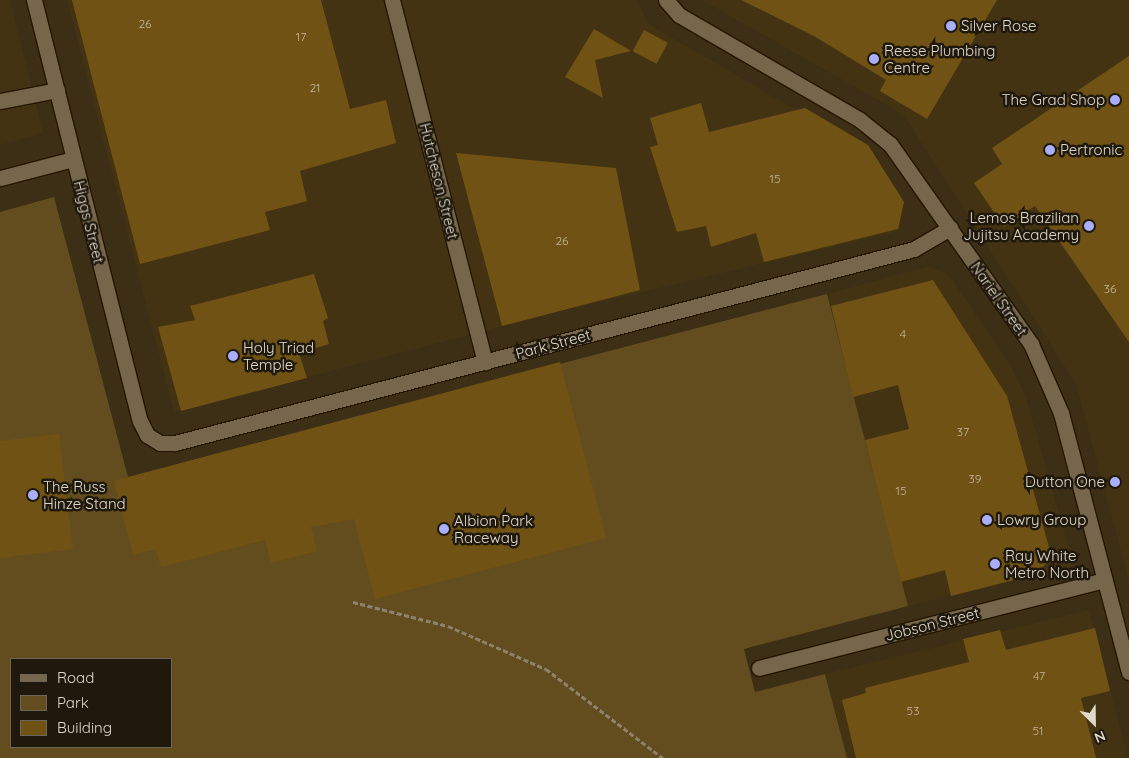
<!DOCTYPE html>
<style>
body{margin:0}
#map{position:relative;width:1129px;height:758px;overflow:hidden;background:#3c2f15;font-family:Quicksand,sans-serif}
div>[style]{position:absolute}
[style*='--x']{left:calc(var(--x)*1px);top:calc(var(--y)*1px);width:calc(var(--w)*1px);rotate:calc(var(--a)*1deg)}
.built>*{inset:0;background:#443312}
.green>*{inset:0;background:#634c1e}
.building>*{inset:0;background:#705314;transform-origin:0 0}
.path>*{height:3px;margin-top:-1.5px;transform-origin:0;background:repeating-linear-gradient(90deg,#8d826e 0 5px,transparent 0 7.5px)}
.roads{filter:drop-shadow(1px 0 #231600) drop-shadow(-1px 0 #231600) drop-shadow(0 1px #231600) drop-shadow(0 -1px #231600)}
.lane>*{height:15px;margin:-7.5px;padding:0 7.5px;transform-origin:7.5px;border-radius:7.5px;background:#76674c}
.street>*{height:15px;margin:-7.5px;padding:0 7.5px;transform-origin:7.5px;border-radius:7.5px;background:#76674c}
.dots>*{width:14px;height:14px;translate:-50% -50%;box-sizing:border-box;border:2px solid #1e180d;border-radius:50%}
span{translate:-50% -50%;white-space:nowrap;text-align:center;line-height:1.15;-webkit-text-stroke:5px #1e180d;paint-order:stroke}
.number-label{font-size:12px;color:#c4b79c}
.number-label span{-webkit-text-stroke-width:0}
.poi-label{font-size:15px;color:#e0d8c9}
.left{translate:0 -50%;text-align:left}
.right{translate:-100% -50%;text-align:right}
.street-label{font-size:15px;color:#e0d8c9}
.legend{position:absolute;left:10px;top:658px;width:162px;height:90px;box-sizing:border-box;background:#1e180d;border:1px solid #6c6558;margin:0;padding:6px 9px;list-style:none;font-size:15px;color:#e0d8c9}
.legend li{display:flex;align-items:center;gap:10px;height:25px}
.legend b{width:25px;border:1px solid #6c6558}
.north{position:absolute;left:1069px;top:698px;width:50px;height:50px;-webkit-text-stroke:4px #1e180d;paint-order:stroke;rotate:157deg;font-size:14px;font-weight:700;line-height:20px;text-align:center;color:#e0d8c9}
.north::after{content:'';display:block;margin:auto;width:18px;height:22px;background:#e0d8c9;clip-path:polygon(50% 0,100% 100%,50% 72%,0 100%)}
</style>
<div id="map">
<div class="built">
<div style="clip-path:polygon(0 0,10px 0,43px 133px,0 145px)"></div>
<div style="clip-path:polygon(67px 0,636px 0,650px 25px,875px 156px,904px 202px,899px 231px,549px 314px,174px 412px)"></div>
<div style="clip-path:polygon(702px 0,1129px 0,1129px 581px,1076px 384px,903px 114px)"></div>
<div style="clip-path:polygon(930px 266px,949px 275px,1008px 361px,1026px 397px,1074px 566px,908px 606px,827px 294px)"></div>
<div style="clip-path:polygon(1089px 610px,1128px 758px,847px 758px,825px 674px)"></div>
</div>
<div class="green">
<div style="clip-path:polygon(evenodd,54px 197px,128px 477px,827px 294px,908px 606px,744px 649px,755px 692px,825px 674px,847px 758px,0 758px,0 212px,54px 197px,11px 659px,171px 659px,171px 747px,11px 747px,11px 659px)"></div>
</div>
<div class="building">
<div style="clip-path:polygon(72px 0,321px 0,350px 109px,386px 100px,396px 143px,300px 171px,307px 201px,265px 212px,270px 230px,140px 264px)"></div>
<div style="clip-path:polygon(741px 0,997px 0,927px 119px,880px 91px,886px 80px,814px 36px)"></div>
<div style="clip-path:polygon(594px 29px,631px 51px,595px 60px,603px 98px,565px 77px)"></div>
<div style="left:644px;top:30px;width:27px;height:24px;rotate:28deg"></div>
<div style="clip-path:polygon(1129px 56px,1129px 342px,1035px 206px,1004px 227px,974px 183px,1002px 164px,992px 148px)"></div>
<div style="clip-path:polygon(701px 103px,709px 132px,805px 108px,868px 145px,904px 202px,898px 229px,764px 262px,756px 233px,711px 247px,706px 226px,677px 232px,650px 147px,658px 145px,650px 118px)"></div>
<div style="clip-path:polygon(456px 153px,616px 168px,640px 290px,502px 326px)"></div>
<div style="clip-path:polygon(314px 274px,328px 318px,323px 321px,329px 344px,299px 353px,307px 378px,181px 411px,158px 327px,195px 320px,190px 306px)"></div>
<div style="clip-path:polygon(933px 280px,1007px 396px,1052px 558px,1034px 575px,951px 596px,945px 570px,901px 582px,865px 440px,909px 429px,898px 385px,853px 397px,831px 306px)"></div>
<div style="clip-path:polygon(560px 362px,606px 538px,375px 599px,354px 519px,311px 527px,317px 551px,271px 563px,265px 540px,161px 567px,156px 549px,133px 555px,114px 481px)"></div>
<div style="clip-path:polygon(59px 434px,73px 549px,0 558px,0 441px)"></div>
<div style="clip-path:polygon(1095px 628px,1110px 691px,1081px 698px,1096px 758px,856px 758px,842px 700px,866px 693px,865px 688px,969px 662px,963px 639px,1000px 630px,1006px 650px)"></div>
</div>
<div class="path">
<div style="--x:353;--y:602;--w:98;--a:14.2"></div>
<div style="--x:448;--y:626;--w:107;--a:23.7"></div>
<div style="--x:546;--y:669;--w:147;--a:37.3"></div>
</div>
<div class="roads">
<div class="lane">
<div style="--x:0;--y:101;--w:58;--a:-10.9"></div>
</div>
<div class="street">
<div style="--x:34;--y:0;--w:434;--a:75.9"></div>
<div style="--x:140;--y:421;--w:16;--a:63"></div>
<div style="--x:147;--y:435;--w:15;--a:32"></div>
<div style="--x:160;--y:443;--w:15;--a:0"></div>
<div style="--x:175;--y:443;--w:764;--a:-14.71"></div>
<div style="--x:914;--y:249;--w:42;--a:-30.3"></div>
<div style="--x:392;--y:0;--w:374;--a:75.6"></div>
<div style="--x:666;--y:0;--w:20;--a:49"></div>
<div style="--x:679;--y:15;--w:209;--a:30.1"></div>
<div style="--x:860;--y:120;--w:38;--a:39"></div>
<div style="--x:890;--y:144;--w:245;--a:54.8"></div>
<div style="--x:1031;--y:344;--w:75;--a:66.5"></div>
<div style="--x:1061;--y:413;--w:268;--a:75.3"></div>
<div style="--x:0;--y:178;--w:75;--a:-14.6"></div>
<div style="--x:759;--y:668;--w:356;--a:-14.3"></div>
</div>
</div>
<div class="dots">
<div style="left:951px;top:26px;background:#abaffb"></div>
<div style="left:874px;top:59px;background:#abaffb"></div>
<div style="left:1115px;top:100px;background:#abaffb"></div>
<div style="left:1050px;top:150px;background:#abaffb"></div>
<div style="left:1089px;top:226px;background:#abaffb"></div>
<div style="left:233px;top:356px;background:#abaffb"></div>
<div style="left:1115px;top:482px;background:#abaffb"></div>
<div style="left:33px;top:495px;background:#abaffb"></div>
<div style="left:987px;top:520px;background:#abaffb"></div>
<div style="left:444px;top:529px;background:#abaffb"></div>
<div style="left:995px;top:564px;background:#abaffb"></div>
</div>
<div class="number-label">
<span style="left:145px;top:24px">26</span>
<span style="left:301px;top:37px">17</span>
<span style="left:315px;top:88px">21</span>
<span style="left:775px;top:179px">15</span>
<span style="left:562px;top:241px">26</span>
<span style="left:1110px;top:289px">36</span>
<span style="left:903px;top:334px">4</span>
<span style="left:963px;top:432px">37</span>
<span style="left:975px;top:479px">39</span>
<span style="left:901px;top:491px">15</span>
<span style="left:1039px;top:676px">47</span>
<span style="left:913px;top:711px">53</span>
<span style="left:1038px;top:731px">51</span>
</div>
<div class="poi-label">
<span class="left" style="left:961px;top:26px">Silver Rose</span>
<span class="left" style="left:884px;top:59px">Reese Plumbing<br>Centre</span>
<span class="right" style="left:1105px;top:100px">The Grad Shop</span>
<span class="left" style="left:1060px;top:150px">Pertronic</span>
<span class="right" style="left:1079px;top:226px">Lemos Brazilian<br>Jujitsu Academy</span>
<span class="left" style="left:243px;top:356px">Holy Triad<br>Temple</span>
<span class="right" style="left:1105px;top:482px">Dutton One</span>
<span class="left" style="left:43px;top:495px">The Russ<br>Hinze Stand</span>
<span class="left" style="left:454px;top:529px">Albion Park<br>Raceway</span>
<span class="left" style="left:997px;top:520px">Lowry Group</span>
<span class="left" style="left:1005px;top:564px">Ray White<br>Metro North</span>
</div>
<div class="street-label">
<span style="left:439px;top:181px;rotate:76deg">Hutcheson Street</span>
<span style="left:89px;top:222px;rotate:76deg">Higgs Street</span>
<span style="left:999px;top:299px;rotate:55deg">Nariel Street</span>
<span style="left:553px;top:344px;rotate:-15deg">Park Street</span>
<span style="left:932px;top:624px;rotate:-14deg">Jobson Street</span>
</div>
<ul class="legend">
<li><b style="height:6px;background:#76674c"></b>Road</li>
<li><b style="height:14px;background:#634c1e"></b>Park</li>
<li><b style="height:14px;background:#705314"></b>Building</li>
</ul>
<div class="north">N</div>
</div>
